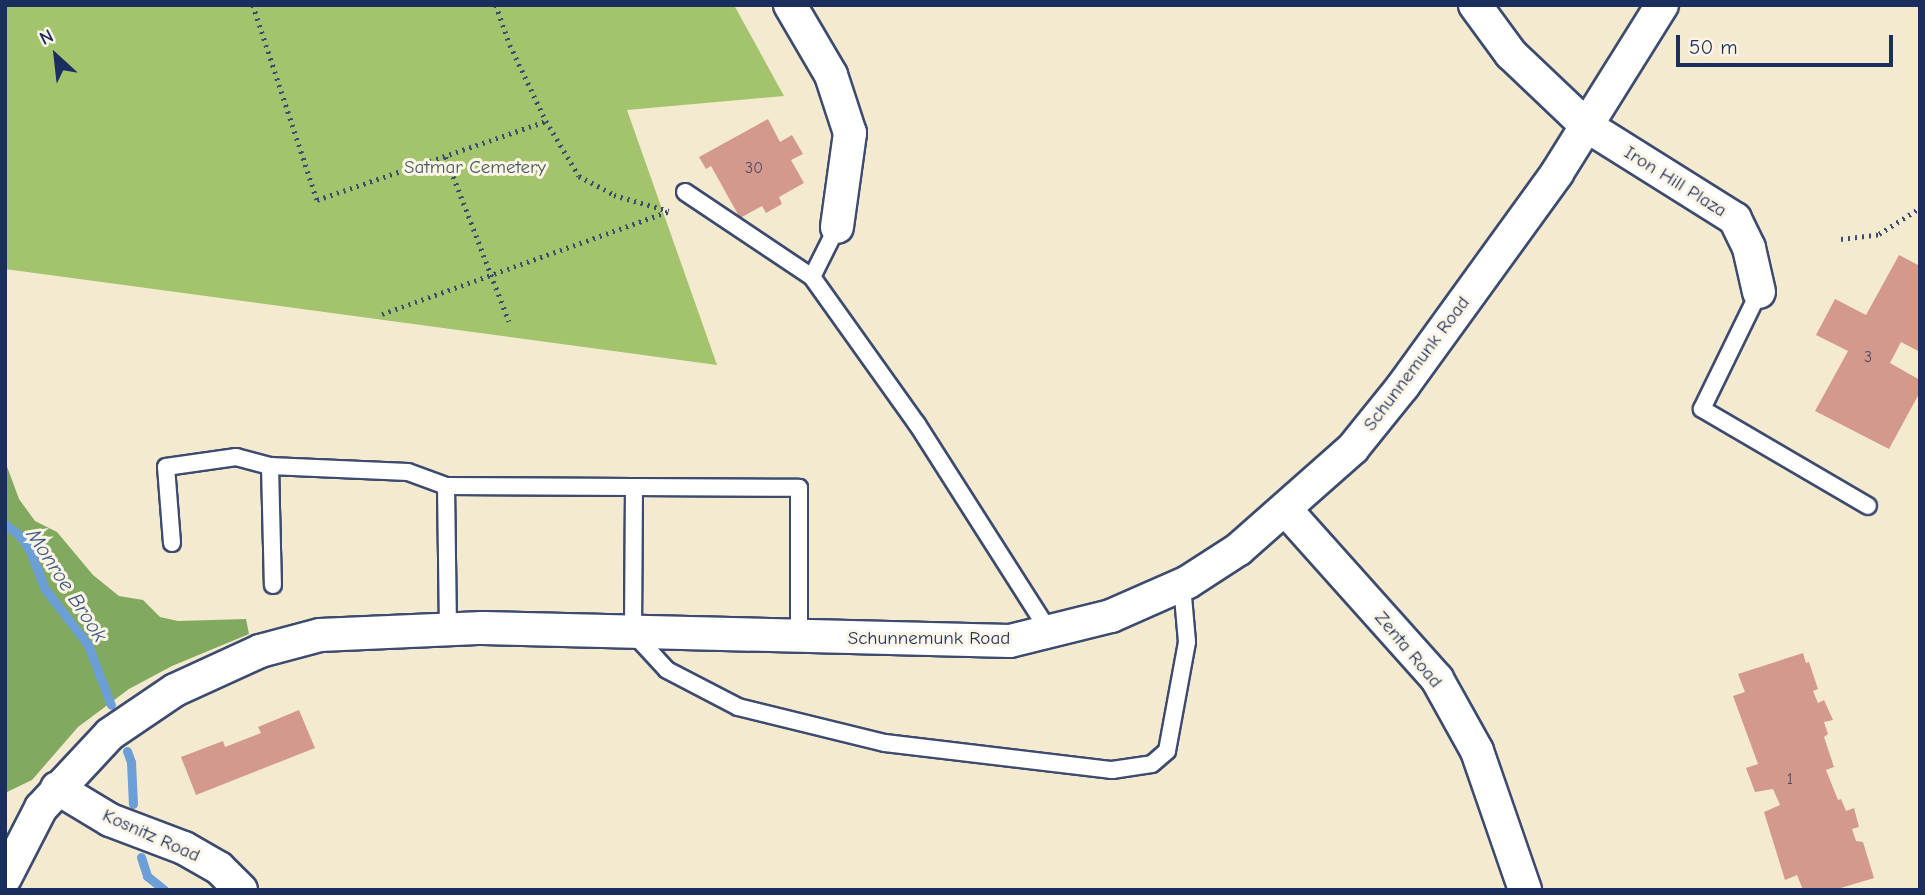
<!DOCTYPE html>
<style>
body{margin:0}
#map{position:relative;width:1925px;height:895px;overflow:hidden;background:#f4ead0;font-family:"Comic Neue",sans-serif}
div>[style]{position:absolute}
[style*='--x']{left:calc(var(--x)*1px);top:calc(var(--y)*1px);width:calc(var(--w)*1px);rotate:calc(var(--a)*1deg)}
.green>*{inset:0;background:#a3c36c}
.forest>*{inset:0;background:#82a960}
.stream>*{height:9px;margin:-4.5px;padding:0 4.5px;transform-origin:4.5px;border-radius:4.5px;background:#6c9fd7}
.building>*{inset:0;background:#d4998d}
.path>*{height:4.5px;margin-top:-2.25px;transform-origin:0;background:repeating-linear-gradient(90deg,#3c4b6f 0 2px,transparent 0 7px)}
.roads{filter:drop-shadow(2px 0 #3c4b6f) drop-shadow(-2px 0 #3c4b6f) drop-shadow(0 2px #3c4b6f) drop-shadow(0 -2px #3c4b6f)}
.service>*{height:16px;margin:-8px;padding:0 8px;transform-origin:8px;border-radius:8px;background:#fff}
.minor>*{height:32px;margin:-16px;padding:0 16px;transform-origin:16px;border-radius:16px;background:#fff}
span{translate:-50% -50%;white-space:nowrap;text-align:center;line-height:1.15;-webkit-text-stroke:6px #fcf5e5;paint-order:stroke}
.number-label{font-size:16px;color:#494a6a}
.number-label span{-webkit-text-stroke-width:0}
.park-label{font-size:19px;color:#445b62}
.street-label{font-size:19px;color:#1b2f5e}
.water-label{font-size:21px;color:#375688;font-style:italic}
.frame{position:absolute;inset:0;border:7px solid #1b2f5e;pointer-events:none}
.north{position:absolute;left:21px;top:21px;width:70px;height:70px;-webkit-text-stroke:5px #fcf5e5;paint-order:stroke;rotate:333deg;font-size:19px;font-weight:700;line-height:28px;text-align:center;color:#1b2f5e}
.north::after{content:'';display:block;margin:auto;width:24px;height:32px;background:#1b2f5e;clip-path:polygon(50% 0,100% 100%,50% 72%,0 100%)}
.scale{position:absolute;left:1676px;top:35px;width:217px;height:32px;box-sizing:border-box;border:4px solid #1b2f5e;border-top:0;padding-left:9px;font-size:21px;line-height:24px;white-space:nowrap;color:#1b2f5e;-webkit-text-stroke:5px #fcf5e5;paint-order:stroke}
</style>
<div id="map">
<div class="green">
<div style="clip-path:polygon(5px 5px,734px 5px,784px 96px,627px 110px,717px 365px,5px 269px)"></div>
</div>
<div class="forest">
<div style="clip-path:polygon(5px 461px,19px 499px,35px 521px,57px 532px,93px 575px,119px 596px,143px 600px,160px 617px,178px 621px,246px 619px,249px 634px,172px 666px,129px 689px,78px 727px,32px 780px,5px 793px)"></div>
</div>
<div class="stream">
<div style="--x:5;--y:524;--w:18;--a:38"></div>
<div style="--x:19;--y:535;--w:19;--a:55"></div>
<div style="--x:30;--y:551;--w:41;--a:68.5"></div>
<div style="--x:45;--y:589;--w:71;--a:52.5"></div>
<div style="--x:88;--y:645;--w:64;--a:69"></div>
<div style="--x:127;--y:751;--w:12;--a:70"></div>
<div style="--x:131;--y:762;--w:42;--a:87.3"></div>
<div style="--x:141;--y:857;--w:20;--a:72"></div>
<div style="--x:147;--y:876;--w:22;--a:39"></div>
</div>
<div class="building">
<div style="clip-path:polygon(768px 119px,780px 142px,792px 135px,803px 154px,791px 160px,804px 183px,779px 197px,782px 204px,766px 213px,762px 206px,740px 218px,711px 166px,706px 169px,699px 157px)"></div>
<div style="clip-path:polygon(1899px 255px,1920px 266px,1920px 352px,1901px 342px,1890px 363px,1920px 380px,1920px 392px,1889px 449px,1815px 411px,1848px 351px,1816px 335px,1835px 299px,1866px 315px)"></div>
<div style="clip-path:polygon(1803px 653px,1806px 663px,1809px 662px,1818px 689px,1813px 691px,1818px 703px,1824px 700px,1833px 720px,1824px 722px,1828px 734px,1824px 737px,1834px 767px,1826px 770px,1838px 800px,1841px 799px,1846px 811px,1854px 808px,1859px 827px,1852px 829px,1856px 841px,1863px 842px,1874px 878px,1834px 890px,1803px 890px,1797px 875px,1785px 880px,1764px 812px,1780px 805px,1773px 789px,1755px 792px,1746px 768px,1758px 764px,1733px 696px,1745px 692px,1738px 674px)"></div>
<div style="clip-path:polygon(299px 710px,315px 748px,196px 795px,181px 757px,223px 741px,225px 747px,261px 733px,258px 727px)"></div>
</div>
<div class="path">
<div style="--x:253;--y:5;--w:205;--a:71.8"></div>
<div style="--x:317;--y:200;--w:242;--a:-19"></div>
<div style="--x:496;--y:5;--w:42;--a:70.7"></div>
<div style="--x:510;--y:45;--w:84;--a:64.7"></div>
<div style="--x:546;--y:121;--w:64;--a:59"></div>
<div style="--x:579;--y:176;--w:40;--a:28"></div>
<div style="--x:614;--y:195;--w:57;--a:16.2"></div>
<div style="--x:446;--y:157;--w:176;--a:69"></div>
<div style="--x:1841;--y:239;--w:38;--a:-7"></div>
<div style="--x:1879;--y:234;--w:49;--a:-32.4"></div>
<div style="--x:382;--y:314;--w:306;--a:-19.7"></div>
</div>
<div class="roads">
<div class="service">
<div style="--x:685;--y:192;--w:153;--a:33.8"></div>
<div style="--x:837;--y:227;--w:56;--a:116.6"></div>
<div style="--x:812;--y:277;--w:181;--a:54.5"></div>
<div style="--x:917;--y:424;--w:248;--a:57.5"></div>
<div style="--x:1759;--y:292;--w:130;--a:116"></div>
<div style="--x:1702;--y:409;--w:192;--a:30.3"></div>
<div style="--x:270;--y:466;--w:119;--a:88.6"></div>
<div style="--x:446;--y:486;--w:144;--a:89.2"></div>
<div style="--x:634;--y:487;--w:146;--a:90.4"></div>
<div style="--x:633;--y:633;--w:50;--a:47.4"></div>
<div style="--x:667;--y:670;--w:80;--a:27.5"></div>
<div style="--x:738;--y:707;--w:151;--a:13.8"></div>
<div style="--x:885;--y:743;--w:229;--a:6.8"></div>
<div style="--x:1112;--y:770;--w:40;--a:-8.5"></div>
<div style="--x:1152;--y:764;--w:20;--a:-41"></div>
<div style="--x:1167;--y:751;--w:111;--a:-79.6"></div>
<div style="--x:1187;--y:642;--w:57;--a:-95"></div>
<div style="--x:172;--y:543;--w:76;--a:-94.5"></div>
<div style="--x:166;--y:467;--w:71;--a:-8.1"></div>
<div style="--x:236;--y:457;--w:35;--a:15"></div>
<div style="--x:270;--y:466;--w:138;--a:2.5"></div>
<div style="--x:408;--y:472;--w:40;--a:20.2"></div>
<div style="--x:446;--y:486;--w:353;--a:0.3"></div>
<div style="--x:799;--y:488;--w:150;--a:90"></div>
</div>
<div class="minor">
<div style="--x:790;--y:5;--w:81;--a:59.6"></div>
<div style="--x:831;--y:75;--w:61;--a:71.9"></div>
<div style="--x:850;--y:133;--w:95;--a:97.9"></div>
<div style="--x:1475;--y:5;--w:61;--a:53.7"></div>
<div style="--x:1511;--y:54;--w:105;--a:43.5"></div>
<div style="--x:1587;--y:126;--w:175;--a:32.1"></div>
<div style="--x:1735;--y:219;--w:32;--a:64"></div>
<div style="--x:1749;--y:248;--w:45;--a:77.2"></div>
<div style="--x:1286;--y:510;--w:227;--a:48.2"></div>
<div style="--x:1437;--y:679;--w:82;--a:60.9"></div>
<div style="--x:1477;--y:751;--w:147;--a:70.9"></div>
<div style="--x:57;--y:788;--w:62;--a:31.1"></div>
<div style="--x:110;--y:820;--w:79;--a:20.7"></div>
<div style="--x:184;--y:848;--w:40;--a:29.7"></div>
<div style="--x:219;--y:868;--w:31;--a:45"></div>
<div style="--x:5;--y:878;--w:79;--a:-62.8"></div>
<div style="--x:41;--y:808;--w:101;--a:-47"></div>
<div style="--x:110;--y:734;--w:78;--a:-34.1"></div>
<div style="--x:175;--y:690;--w:94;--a:-24.6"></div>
<div style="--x:260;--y:651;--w:62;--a:-14.9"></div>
<div style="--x:320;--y:635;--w:163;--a:-2.5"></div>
<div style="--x:483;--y:628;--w:527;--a:1.41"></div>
<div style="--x:1010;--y:641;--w:104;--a:-13.9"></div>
<div style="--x:1111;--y:616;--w:84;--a:-23.8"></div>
<div style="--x:1188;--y:582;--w:61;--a:-32.9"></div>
<div style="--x:1239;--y:549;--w:152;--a:-41.5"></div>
<div style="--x:1353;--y:448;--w:80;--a:-51.1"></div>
<div style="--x:1403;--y:386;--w:263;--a:-54.1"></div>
<div style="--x:1557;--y:173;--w:198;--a:-58"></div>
</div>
</div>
<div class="number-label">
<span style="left:754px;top:168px">30</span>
<span style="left:1868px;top:357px">3</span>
<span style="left:1790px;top:779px">1</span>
</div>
<div class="park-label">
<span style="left:475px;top:168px">Satmar Cemetery</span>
</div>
<div class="street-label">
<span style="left:1675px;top:182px;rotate:32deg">Iron Hill Plaza</span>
<span style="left:1417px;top:364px;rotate:-53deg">Schunnemunk Road</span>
<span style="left:929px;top:639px">Schunnemunk Road</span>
<span style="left:1408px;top:650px;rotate:50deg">Zenta Road</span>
<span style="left:151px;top:836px;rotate:24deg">Kosnitz Road</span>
</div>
<div class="water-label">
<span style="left:67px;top:585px;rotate:57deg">Monroe Brook</span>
</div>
<div class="frame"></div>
<div class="north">N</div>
<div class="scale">50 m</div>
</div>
